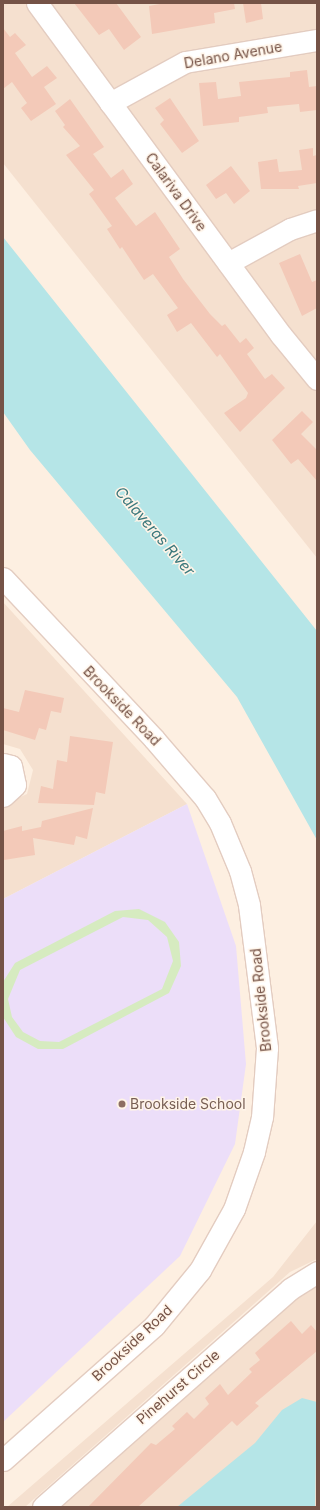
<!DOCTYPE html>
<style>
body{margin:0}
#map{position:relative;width:320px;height:1510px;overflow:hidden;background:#fdefe1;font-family:Inter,sans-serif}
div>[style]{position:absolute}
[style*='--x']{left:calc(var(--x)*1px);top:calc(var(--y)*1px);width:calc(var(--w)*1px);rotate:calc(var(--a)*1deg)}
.residential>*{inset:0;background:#f5e0cf}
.education>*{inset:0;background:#ecdef9}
.green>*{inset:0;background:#d6ebc0}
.water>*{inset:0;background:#b5e5e7}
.building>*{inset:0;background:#f3c9b8}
.roads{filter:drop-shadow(1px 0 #e3ccc0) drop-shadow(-1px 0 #e3ccc0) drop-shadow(0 1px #e3ccc0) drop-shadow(0 -1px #e3ccc0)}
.minor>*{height:21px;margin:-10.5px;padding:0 10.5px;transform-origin:10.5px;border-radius:10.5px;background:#fff}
.dots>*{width:11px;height:11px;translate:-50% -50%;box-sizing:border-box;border:2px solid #fff4e8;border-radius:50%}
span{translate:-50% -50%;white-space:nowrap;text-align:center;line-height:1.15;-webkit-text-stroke:3px #fff4e8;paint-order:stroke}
.street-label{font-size:14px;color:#755347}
.education-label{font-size:14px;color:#785e54}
.left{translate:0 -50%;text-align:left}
.water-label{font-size:15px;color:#3b787c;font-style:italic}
.frame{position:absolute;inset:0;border:4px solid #755347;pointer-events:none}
</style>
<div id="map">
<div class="residential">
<div style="clip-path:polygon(3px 3px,317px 3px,317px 558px,3px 163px)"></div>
<div style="clip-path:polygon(3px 602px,187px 804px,3px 899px,3px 805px,27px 794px,33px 770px,20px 749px,3px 744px)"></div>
<div style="clip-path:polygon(317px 1221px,317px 1259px,290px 1272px,25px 1507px,7px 1507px,273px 1277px)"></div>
<div style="clip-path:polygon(317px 1286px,317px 1507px,62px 1507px,298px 1298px)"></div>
</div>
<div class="education">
<div style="clip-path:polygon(187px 804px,236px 946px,246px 1064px,235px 1144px,180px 1256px,3px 1422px,3px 899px)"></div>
</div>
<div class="green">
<div style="clip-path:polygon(evenodd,139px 909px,165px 922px,179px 942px,181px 966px,169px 993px,63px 1049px,38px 1049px,16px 1037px,3px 1017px,3px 982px,15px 963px,115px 911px,139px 909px,123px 917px,148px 920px,167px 937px,173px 961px,162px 989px,59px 1042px,40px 1041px,23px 1032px,12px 1017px,8px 999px,20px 970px,123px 917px)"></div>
</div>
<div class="water">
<div style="clip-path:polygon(3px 237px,317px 631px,317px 840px,237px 697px,30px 450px,3px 412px)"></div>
<div style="clip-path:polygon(302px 1398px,317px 1402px,315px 1507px,177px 1507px,255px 1443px,282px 1410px)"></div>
</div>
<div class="building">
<div style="clip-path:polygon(74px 3px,116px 3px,141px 37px,124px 50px,109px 29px,99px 35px)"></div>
<div style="clip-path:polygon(165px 3px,234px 3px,235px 9px,214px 13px,215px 23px,152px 34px,149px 6px)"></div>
<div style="clip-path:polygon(243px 3px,261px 3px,263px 19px,246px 23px)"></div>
<div style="clip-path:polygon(3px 28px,10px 37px,15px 33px,26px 45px,15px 53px,32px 77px,47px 66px,57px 78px,44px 87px,56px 104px,31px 121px,21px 108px,27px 103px,12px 82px,3px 89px)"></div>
<div style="clip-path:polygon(307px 70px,309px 87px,317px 86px,317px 110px,300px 112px,299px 104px,267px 107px,268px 113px,239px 117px,239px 122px,203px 126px,199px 83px,216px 82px,218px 99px,241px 96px,239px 82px,290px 77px,290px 72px)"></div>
<div style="clip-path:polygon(170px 98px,199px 141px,182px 153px,160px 124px,164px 120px,155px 108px)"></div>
<div style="clip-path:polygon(70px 99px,104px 147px,93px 154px,111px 178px,123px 169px,133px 184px,115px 198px,136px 226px,155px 212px,180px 249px,169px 257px,183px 279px,210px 314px,222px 326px,225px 324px,240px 343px,246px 338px,254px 348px,247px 354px,265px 379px,272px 374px,285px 388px,240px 432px,224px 413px,246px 398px,248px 393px,220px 354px,217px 357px,191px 323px,177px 332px,167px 315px,178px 308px,153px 274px,144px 280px,122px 247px,120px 249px,107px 229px,112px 226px,89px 194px,94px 190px,66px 155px,80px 146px,63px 127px,65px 125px,55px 111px)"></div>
<div style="clip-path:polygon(313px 148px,313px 156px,317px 155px,317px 183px,298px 186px,299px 189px,261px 189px,258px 162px,277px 159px,279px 172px,302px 170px,299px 150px)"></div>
<div style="clip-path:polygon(231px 166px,250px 191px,234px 204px,226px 193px,216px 199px,206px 185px)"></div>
<div style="clip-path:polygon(300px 254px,312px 282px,317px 280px,317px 308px,302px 316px,279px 263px)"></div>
<div style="clip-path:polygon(302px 411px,313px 422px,301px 434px,317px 450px,317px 481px,298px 459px,291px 464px,272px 440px)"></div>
<div style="clip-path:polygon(25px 690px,64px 698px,61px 713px,51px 711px,46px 730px,39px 728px,35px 740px,3px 730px,3px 708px,19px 712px)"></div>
<div style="clip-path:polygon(70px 736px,113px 742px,105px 794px,96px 792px,94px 805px,38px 803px,41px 786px,53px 789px,57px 760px,67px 762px)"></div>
<div style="clip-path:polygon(93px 808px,87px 839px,76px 836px,74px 845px,33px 838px,35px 855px,4px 860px,3px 831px,22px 826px,22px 831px,41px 827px,42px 821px)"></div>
<div style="clip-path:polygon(291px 1321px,302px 1334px,311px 1325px,317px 1332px,317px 1351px,255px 1403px,259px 1406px,237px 1426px,232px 1421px,138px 1507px,88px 1507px,151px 1443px,156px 1445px,175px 1429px,172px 1426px,187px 1412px,194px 1419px,209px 1404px,205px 1398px,220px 1384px,228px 1395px,252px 1372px,249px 1369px,260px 1360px,255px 1353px)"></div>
</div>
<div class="roads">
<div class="minor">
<div style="--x:37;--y:3;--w:412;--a:53.7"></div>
<div style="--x:281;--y:335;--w:57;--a:50.7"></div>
<div style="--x:110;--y:103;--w:85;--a:-28.7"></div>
<div style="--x:185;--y:62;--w:134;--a:-9.5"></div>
<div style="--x:228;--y:263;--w:71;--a:-28.7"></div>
<div style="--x:290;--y:229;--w:28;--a:-18"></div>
<div style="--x:3;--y:578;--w:221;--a:46.8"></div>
<div style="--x:154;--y:739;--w:78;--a:49.2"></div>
<div style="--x:205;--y:798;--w:29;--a:59"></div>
<div style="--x:220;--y:823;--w:52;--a:67.4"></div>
<div style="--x:240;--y:871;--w:35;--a:75"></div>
<div style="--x:249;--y:905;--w:144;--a:82.8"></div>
<div style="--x:267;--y:1048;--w:69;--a:94.1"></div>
<div style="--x:262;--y:1117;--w:36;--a:103"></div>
<div style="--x:254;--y:1152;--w:60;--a:109.3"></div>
<div style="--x:234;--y:1209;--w:70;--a:119.1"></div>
<div style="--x:200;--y:1270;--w:72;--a:129.4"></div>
<div style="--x:154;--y:1326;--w:202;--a:138.4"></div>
<div style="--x:3;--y:764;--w:8;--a:14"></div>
<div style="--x:11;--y:766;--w:19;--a:78"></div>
<div style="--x:15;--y:785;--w:16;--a:137"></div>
<div style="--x:43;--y:1507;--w:329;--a:-41.4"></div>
<div style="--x:290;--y:1289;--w:32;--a:-32"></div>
</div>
</div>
<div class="dots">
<div style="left:122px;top:1104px;background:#8d6e63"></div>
</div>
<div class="street-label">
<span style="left:233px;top:55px;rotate:-10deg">Delano Avenue</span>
<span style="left:176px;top:192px;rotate:54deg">Calariva Drive</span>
<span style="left:122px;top:706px;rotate:46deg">Brookside Road</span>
<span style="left:261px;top:1000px;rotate:-96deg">Brookside Road</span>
<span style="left:132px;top:1343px;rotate:-43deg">Brookside Road</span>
<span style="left:178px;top:1387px;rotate:-41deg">Pinehurst Circle</span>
</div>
<div class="education-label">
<span class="left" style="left:130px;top:1104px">Brookside School</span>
</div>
<div class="water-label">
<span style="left:155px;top:531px;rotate:49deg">Calaveras River</span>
</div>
<div class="frame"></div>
</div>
